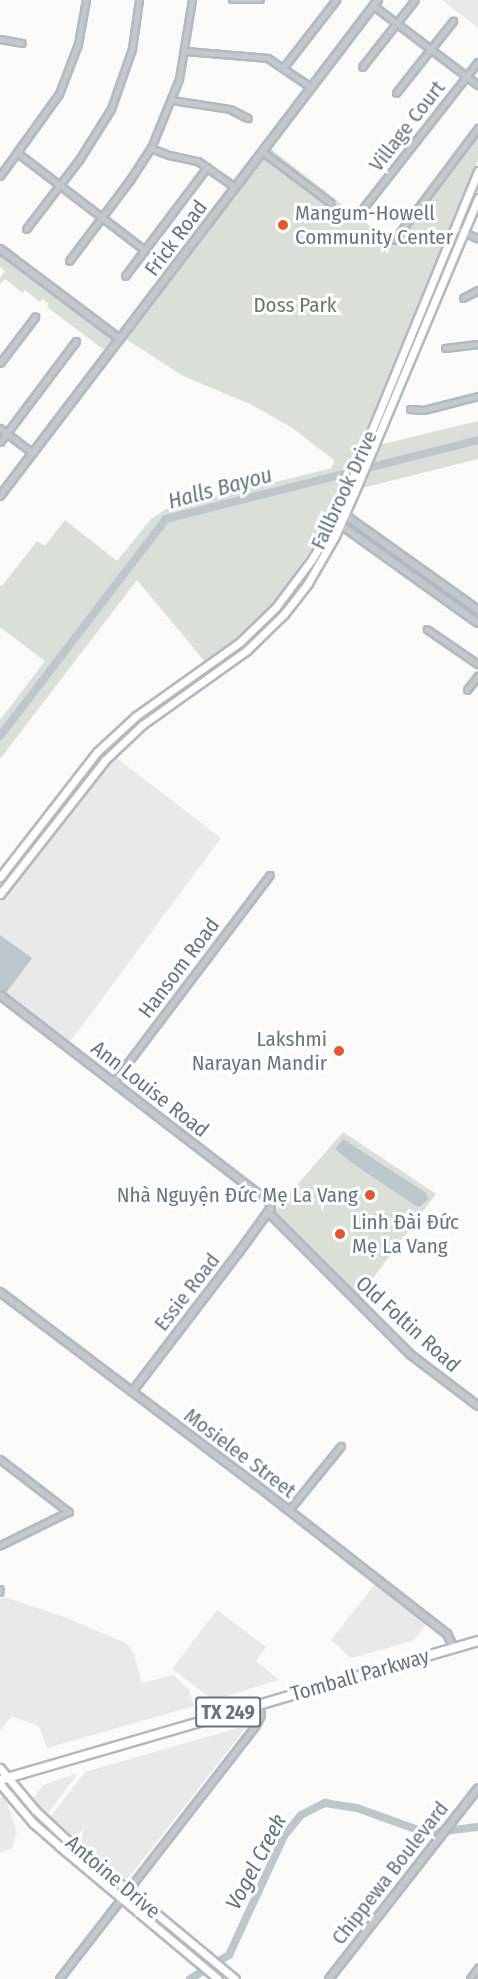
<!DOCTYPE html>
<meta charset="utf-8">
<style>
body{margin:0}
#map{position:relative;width:478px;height:1979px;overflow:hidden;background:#fafaf8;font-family:"Fira Sans Condensed",sans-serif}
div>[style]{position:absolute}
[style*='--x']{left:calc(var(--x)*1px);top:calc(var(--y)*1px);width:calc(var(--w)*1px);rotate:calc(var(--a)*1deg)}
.built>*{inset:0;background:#e8e9e9}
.green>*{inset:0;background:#dadfd7}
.water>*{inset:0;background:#bbc7cb}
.river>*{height:8px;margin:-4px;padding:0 4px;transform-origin:4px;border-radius:4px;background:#bbc7cb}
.roads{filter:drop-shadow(2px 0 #b3babf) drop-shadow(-2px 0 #b3babf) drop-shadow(0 2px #b3babf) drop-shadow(0 -2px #b3babf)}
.minor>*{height:4.5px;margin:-2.25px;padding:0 2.25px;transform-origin:2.25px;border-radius:2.25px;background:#c3c8cc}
.tertiary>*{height:6px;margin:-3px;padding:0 3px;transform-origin:3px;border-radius:3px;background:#c3c8cc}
.secondary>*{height:7px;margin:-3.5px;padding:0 3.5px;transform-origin:3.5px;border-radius:3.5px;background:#fff}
.primary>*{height:8px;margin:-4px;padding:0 4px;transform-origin:4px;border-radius:4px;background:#fff}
.dots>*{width:16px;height:16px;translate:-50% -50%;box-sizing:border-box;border:3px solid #fff;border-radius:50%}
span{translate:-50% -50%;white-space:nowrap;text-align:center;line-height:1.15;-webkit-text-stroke:6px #fff;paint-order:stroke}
.shield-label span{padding:2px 4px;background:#fff;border:2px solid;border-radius:4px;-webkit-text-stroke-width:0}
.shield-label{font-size:20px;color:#657683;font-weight:700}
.street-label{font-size:21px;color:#657683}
.poi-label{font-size:21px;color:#657683}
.left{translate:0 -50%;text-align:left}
.right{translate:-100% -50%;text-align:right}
.park-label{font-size:21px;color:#687a64}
.water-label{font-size:22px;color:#60757c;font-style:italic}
</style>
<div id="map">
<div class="built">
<div style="clip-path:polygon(442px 0,478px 0,478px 28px)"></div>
<div style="clip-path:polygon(114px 756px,221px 838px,70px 1042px,6px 993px,31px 958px,0 935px,0 902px)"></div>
<div style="clip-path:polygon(375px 1584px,427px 1623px,413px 1641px,351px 1658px,331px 1640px)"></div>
<div style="clip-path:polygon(4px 1597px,64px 1617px,126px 1643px,134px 1654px,142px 1683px,174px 1675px,189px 1690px,194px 1706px,47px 1748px,39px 1726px,11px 1716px,0 1731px,0 1600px)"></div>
<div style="clip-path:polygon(217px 1610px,266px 1647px,256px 1661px,279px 1680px,213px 1700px,172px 1669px)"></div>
<div style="clip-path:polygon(248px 1725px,127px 1880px,49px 1819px,85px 1772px)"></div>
<div style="clip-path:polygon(78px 1773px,46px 1816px,32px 1800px,43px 1785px)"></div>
<div style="clip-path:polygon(5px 1796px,17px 1832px,12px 1848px,0 1853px,0 1798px)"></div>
</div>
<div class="green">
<div style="clip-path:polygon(478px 134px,478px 160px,338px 500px,335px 501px,328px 517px,331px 519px,280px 596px,248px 630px,206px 663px,137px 580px,0 759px,0 720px,45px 661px,0 627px,0 585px,2px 586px,37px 541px,45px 546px,65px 520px,117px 561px,151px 519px,166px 509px,332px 468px,334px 460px,291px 427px,252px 405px,183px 376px,126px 339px,271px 149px,394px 245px)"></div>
<div style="clip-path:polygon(0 252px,34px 277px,45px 289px,52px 291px,113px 337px,113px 344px,107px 352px,47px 307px,49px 304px,42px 299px,40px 302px,25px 290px,23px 293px,5px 279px,0 284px,0 278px,5px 271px,0 267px)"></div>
<div style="clip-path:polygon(478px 421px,478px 459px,362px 488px,379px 445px)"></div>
<div style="clip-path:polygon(343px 1132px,436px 1194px,358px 1298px,273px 1213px)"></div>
</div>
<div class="water">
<div style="clip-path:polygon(0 935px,32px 958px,6px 993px,0 989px)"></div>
<div style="clip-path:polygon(343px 1139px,426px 1193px,428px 1199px,420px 1207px,416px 1206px,355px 1165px,335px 1149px)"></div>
</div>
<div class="river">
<div style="--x:0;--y:736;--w:273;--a:-52.6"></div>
<div style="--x:166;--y:519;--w:322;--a:-14.2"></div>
<div style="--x:190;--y:1979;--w:46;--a:-31.6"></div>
<div style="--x:229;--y:1955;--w:131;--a:-65.2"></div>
<div style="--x:284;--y:1836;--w:27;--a:-51"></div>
<div style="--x:301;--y:1815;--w:27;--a:-27"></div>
<div style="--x:325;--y:1803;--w:32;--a:9"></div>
<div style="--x:357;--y:1808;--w:74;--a:19.7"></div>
<div style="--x:427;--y:1833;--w:51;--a:-6.7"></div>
</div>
<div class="roads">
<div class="minor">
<div style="--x:232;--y:0;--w:29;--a:0"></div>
<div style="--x:374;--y:6;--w:131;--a:37.2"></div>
<div style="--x:0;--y:39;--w:22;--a:10"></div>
<div style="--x:186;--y:51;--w:82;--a:4.9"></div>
<div style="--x:268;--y:58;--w:52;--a:34"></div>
<div style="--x:284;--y:67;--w:85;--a:-52.2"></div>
<div style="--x:362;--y:67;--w:85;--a:-51.7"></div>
<div style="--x:396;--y:93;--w:92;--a:-51.6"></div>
<div style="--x:172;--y:100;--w:59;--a:8.8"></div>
<div style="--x:230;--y:109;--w:20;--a:27"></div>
<div style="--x:151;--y:148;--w:19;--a:21"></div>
<div style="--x:169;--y:155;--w:30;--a:12"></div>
<div style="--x:198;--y:161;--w:45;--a:35.1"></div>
<div style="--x:262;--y:151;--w:86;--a:37"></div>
<div style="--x:18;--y:153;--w:160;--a:37.4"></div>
<div style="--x:0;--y:176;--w:101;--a:-54.3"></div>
<div style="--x:59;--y:94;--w:53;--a:-69.2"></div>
<div style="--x:78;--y:44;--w:45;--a:-79.7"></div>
<div style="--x:361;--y:211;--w:189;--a:-51.9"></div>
<div style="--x:454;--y:228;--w:26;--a:23"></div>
<div style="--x:26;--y:229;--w:87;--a:-52.5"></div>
<div style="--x:79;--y:160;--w:60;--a:-57.9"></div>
<div style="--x:111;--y:109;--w:64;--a:-70.7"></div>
<div style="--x:132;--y:49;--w:49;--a:-81.9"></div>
<div style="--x:394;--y:240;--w:140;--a:-53.1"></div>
<div style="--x:69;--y:261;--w:101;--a:-53"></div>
<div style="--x:130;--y:180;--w:38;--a:-57"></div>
<div style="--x:151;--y:148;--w:74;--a:-67.9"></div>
<div style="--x:179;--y:79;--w:80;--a:-80.7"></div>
<div style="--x:125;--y:276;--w:136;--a:-53"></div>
<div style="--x:463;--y:298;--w:17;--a:-28"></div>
<div style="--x:445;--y:348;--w:33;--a:-7"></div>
<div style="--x:0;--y:363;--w:58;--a:-52.7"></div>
<div style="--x:410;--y:409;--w:14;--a:4"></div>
<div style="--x:424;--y:410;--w:56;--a:-14.5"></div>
<div style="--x:0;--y:428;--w:41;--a:37.1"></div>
<div style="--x:0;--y:442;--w:126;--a:-53"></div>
<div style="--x:427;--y:629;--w:62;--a:34.5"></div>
<div style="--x:467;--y:690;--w:18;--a:-52"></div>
<div style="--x:114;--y:1081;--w:258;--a:-52.9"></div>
<div style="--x:0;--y:1459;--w:87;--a:37.5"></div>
<div style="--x:69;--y:1512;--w:77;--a:153.8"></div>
<div style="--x:289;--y:1510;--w:82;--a:-50.9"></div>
<div style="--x:0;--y:1589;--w:3;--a:90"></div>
<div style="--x:59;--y:1979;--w:321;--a:-52.2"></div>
<div style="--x:256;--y:1725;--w:11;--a:-63"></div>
<div style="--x:261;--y:1715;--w:11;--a:-100"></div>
<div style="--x:470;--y:1979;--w:14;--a:-54"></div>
</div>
<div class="tertiary">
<div style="--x:0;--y:249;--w:150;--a:36.9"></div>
<div style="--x:0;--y:496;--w:624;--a:-52.69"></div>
<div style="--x:342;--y:513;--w:167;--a:35.5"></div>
<div style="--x:337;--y:522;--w:173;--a:35.6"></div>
<div style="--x:0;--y:995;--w:342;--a:37.6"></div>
<div style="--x:271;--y:1204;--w:4;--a:90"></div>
<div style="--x:271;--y:1208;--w:54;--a:126"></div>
<div style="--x:239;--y:1252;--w:176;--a:127.4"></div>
<div style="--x:268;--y:1212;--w:202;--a:45"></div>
<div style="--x:411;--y:1355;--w:84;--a:37.3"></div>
<div style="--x:0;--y:1292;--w:319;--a:37"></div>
<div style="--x:255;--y:1484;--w:244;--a:38"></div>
<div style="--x:447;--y:1634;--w:16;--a:63"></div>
<div style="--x:329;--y:1979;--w:242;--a:-52"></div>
</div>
<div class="secondary">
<div style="--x:0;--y:877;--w:158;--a:-52.2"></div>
<div style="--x:97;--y:752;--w:53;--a:-42.7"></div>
<div style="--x:136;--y:716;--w:128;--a:-35.4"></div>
<div style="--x:240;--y:642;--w:50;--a:-44.2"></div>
<div style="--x:276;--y:607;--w:60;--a:-53.1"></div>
<div style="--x:312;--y:559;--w:45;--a:-59.5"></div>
<div style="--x:335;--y:520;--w:377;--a:-67.7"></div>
<div style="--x:0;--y:894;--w:170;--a:-51.9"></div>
<div style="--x:105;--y:760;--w:51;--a:-43.4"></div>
<div style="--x:142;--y:725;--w:129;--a:-35.5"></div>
<div style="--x:247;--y:650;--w:52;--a:-44.2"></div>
<div style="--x:284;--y:614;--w:39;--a:-52"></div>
<div style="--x:308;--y:583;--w:54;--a:-60.1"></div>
<div style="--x:335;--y:536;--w:57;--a:-66.1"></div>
<div style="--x:358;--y:484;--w:310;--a:-67.2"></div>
<div style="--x:0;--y:1768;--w:55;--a:50.2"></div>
<div style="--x:35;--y:1810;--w:42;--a:43.1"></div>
<div style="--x:66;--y:1839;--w:219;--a:39.6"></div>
<div style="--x:0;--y:1784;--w:51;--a:49.8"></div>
<div style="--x:33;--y:1823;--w:35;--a:41"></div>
<div style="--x:59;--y:1846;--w:207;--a:39.9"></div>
</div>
<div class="primary">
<div style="--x:0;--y:1780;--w:498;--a:-16.2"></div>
</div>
</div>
<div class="dots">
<div style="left:283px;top:225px;background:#e4572e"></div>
<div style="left:339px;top:1051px;background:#e4572e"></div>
<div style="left:370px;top:1195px;background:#e4572e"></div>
<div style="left:340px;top:1234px;background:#e4572e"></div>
</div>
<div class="shield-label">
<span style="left:228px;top:1712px">TX 249</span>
</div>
<div class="street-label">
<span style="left:407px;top:126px;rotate:-52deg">Village Court</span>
<span style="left:176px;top:238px;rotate:-53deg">Frick Road</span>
<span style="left:344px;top:490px;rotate:-65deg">Fallbrook Drive</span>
<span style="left:179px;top:968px;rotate:-53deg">Hansom Road</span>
<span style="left:150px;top:1089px;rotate:38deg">Ann Louise Road</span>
<span style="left:187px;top:1292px;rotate:-52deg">Essie Road</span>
<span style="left:408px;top:1324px;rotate:42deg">Old Foltin Road</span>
<span style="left:240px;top:1453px;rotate:37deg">Mosielee Street</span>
<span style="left:360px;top:1675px;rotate:-16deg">Tomball Parkway</span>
<span style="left:390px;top:1873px;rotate:-52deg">Chippewa Boulevard</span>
<span style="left:113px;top:1877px;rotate:40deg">Antoine Drive</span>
</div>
<div class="poi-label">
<span class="left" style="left:295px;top:225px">Mangum-Howell<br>Community Center</span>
<span class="right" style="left:327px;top:1051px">Lakshmi<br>Narayan Mandir</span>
<span class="right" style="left:358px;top:1195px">Nhà Nguyện Đức Mẹ La Vang</span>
<span class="left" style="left:352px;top:1234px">Linh Đài Đức<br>Mẹ La Vang</span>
</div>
<div class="park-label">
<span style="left:295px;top:305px">Doss Park</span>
</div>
<div class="water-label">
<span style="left:220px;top:488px;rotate:-15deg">Halls Bayou</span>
<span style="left:256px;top:1862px;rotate:-62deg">Vogel Creek</span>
</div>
</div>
